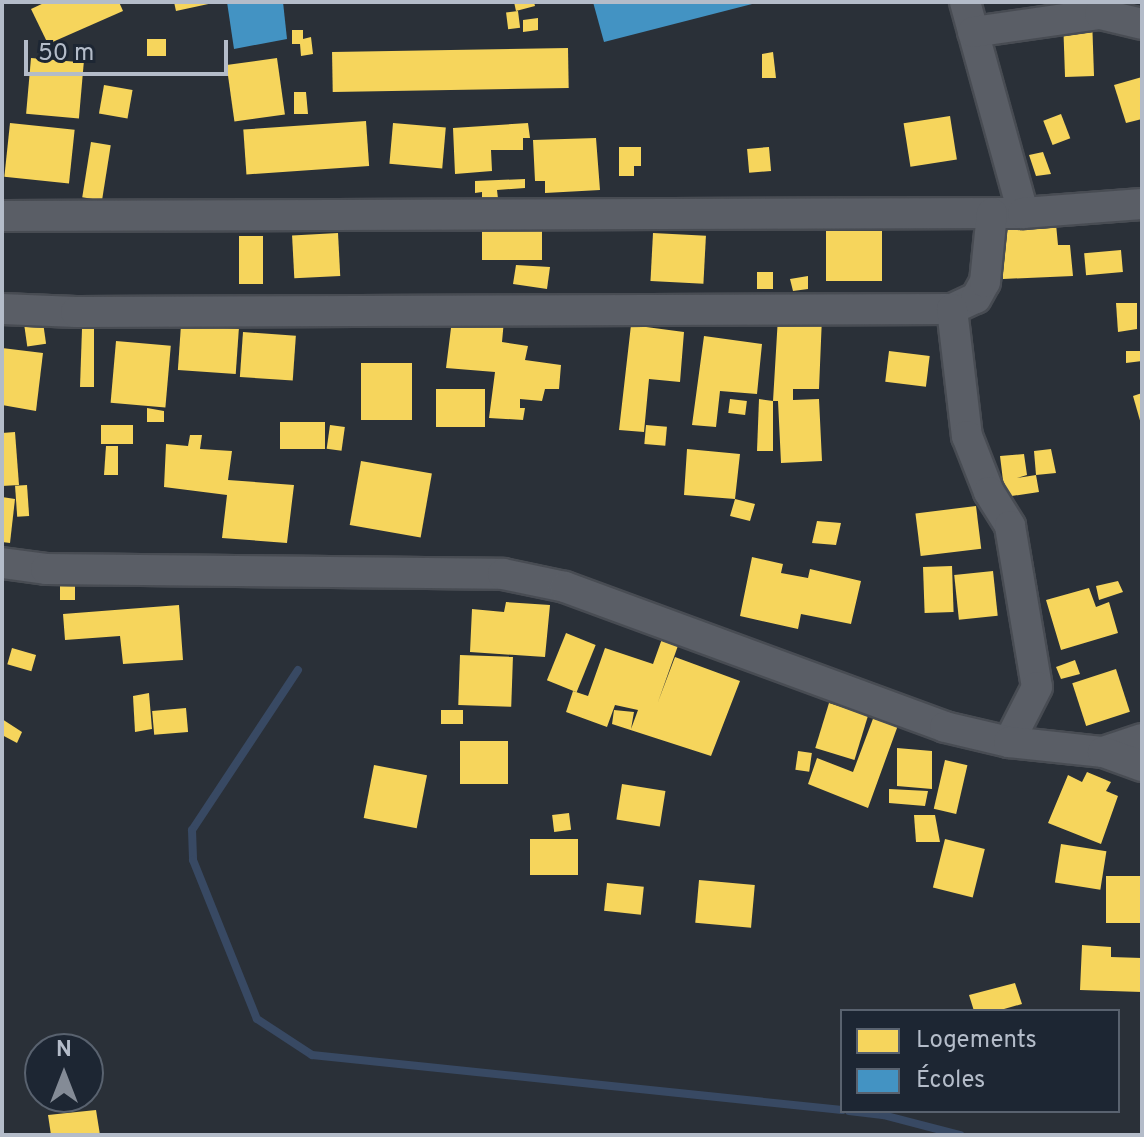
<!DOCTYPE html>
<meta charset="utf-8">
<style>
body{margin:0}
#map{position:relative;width:1144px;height:1137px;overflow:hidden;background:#2a3038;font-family:Overpass,sans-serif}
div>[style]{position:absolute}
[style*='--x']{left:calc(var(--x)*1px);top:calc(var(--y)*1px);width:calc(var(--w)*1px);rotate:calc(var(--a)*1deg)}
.homes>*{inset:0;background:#f6d55c;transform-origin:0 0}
.schools>*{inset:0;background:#4393c3}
.stream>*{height:8px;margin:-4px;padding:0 4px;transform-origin:4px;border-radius:4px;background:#384963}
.roads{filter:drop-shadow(2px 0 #484c53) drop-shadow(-2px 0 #484c53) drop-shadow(0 2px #484c53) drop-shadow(0 -2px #484c53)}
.minor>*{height:30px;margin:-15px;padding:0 15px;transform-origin:15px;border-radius:15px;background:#5a5e66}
span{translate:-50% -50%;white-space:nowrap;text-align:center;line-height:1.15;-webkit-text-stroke:8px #1d2633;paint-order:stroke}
.frame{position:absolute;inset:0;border:4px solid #b4bcc9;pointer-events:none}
.legend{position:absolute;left:840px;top:1009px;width:280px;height:104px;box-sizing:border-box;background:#1d2633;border:2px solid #59626f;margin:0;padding:10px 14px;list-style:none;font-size:24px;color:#b4bcc9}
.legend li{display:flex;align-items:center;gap:16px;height:40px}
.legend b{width:40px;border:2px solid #59626f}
.north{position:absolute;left:24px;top:1033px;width:80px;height:80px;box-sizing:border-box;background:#1d2633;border:2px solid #59626f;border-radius:50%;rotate:0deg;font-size:22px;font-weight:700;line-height:32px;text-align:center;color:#b4bcc9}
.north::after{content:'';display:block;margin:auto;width:28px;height:36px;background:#848b96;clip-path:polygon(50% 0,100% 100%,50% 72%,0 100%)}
.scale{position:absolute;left:24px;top:40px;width:204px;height:36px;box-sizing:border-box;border:4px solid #b4bcc9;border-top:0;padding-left:10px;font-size:24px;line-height:28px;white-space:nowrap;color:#b4bcc9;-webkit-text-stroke:6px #1d2633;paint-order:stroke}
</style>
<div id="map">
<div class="homes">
<div style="clip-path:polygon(46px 2px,119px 2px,123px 11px,48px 44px,31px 9px)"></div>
<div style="clip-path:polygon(174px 2px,213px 2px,213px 3px,176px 11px)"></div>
<div style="clip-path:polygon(514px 2px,534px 2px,535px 6px,516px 11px)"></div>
<div style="left:518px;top:11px;width:17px;height:12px;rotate:83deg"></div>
<div style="clip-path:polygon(538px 18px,538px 30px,523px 32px,523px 20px)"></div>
<div style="left:1092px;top:18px;width:58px;height:29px;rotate:88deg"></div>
<div style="clip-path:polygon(292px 30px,303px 30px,303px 39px,311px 37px,313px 54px,301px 56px,300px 44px,292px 44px)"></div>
<div style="left:147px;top:39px;width:19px;height:17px"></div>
<div style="left:568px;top:48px;width:40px;height:236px;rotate:89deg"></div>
<div style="clip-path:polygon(773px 52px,776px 78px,762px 78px,762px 54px)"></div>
<div style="left:31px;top:58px;width:53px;height:56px;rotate:5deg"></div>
<div style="left:277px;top:58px;width:57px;height:51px;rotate:82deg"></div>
<div style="clip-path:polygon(1142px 77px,1142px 119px,1126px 123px,1114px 85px)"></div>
<div style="left:104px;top:85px;width:29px;height:29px;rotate:10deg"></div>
<div style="clip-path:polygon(294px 92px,306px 92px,308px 114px,294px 114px)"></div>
<div style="left:1061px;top:114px;width:26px;height:19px;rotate:69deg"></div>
<div style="left:950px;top:116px;width:44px;height:47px;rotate:81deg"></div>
<div style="left:366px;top:121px;width:45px;height:123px;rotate:86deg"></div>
<div style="left:10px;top:123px;width:65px;height:54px;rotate:6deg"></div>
<div style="left:393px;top:123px;width:53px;height:41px;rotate:5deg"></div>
<div style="clip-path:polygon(528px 123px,530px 138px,523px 138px,523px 150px,491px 150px,492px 171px,455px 174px,453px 128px)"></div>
<div style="clip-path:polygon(596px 138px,600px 190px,545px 193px,545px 181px,535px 181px,533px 140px)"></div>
<div style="left:91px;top:142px;width:20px;height:56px;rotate:9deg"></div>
<div style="clip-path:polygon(619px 147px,641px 147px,641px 166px,634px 166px,634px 176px,619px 176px)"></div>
<div style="left:769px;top:147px;width:24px;height:22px;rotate:85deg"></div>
<div style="clip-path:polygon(1043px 152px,1051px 174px,1036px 176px,1029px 155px)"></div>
<div style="clip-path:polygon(525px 179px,525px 188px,497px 190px,499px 207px,482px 207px,482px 192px,475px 193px,475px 181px)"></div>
<div style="left:482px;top:217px;width:60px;height:43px"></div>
<div style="clip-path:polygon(1056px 224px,1058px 245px,1070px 245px,1073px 276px,1003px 279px,1003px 226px)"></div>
<div style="left:826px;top:231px;width:56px;height:50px"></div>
<div style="left:338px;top:233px;width:43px;height:46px;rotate:87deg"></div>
<div style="left:653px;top:233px;width:53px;height:48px;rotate:3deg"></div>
<div style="left:239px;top:236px;width:24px;height:48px"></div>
<div style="left:1121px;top:250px;width:22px;height:37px;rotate:85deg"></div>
<div style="clip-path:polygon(516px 265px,550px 267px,547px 289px,513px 284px)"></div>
<div style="left:757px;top:272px;width:16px;height:17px"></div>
<div style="clip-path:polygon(808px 276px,808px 289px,793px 291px,790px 279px)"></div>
<div style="clip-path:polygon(1116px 303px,1137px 303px,1137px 329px,1118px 332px)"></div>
<div style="clip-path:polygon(453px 312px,504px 320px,502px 342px,528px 346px,525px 360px,561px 365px,559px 389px,545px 389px,542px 401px,520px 399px,520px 408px,525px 408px,523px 420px,489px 418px,495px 372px,446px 368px)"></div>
<div style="clip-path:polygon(778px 317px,822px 317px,819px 389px,793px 389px,793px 400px,819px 399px,822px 461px,781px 463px,778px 401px,773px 401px)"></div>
<div style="left:43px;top:322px;width:22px;height:19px;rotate:82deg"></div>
<div style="left:181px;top:325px;width:58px;height:45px;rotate:4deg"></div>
<div style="clip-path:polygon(631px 325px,684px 332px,680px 382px,649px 379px,644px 432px,619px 430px)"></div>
<div style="clip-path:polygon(82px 329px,94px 329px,94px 387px,80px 387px)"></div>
<div style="left:243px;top:332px;width:53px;height:45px;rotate:4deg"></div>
<div style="clip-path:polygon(704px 336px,762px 344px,757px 394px,720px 391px,716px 427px,692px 425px)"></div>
<div style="left:116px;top:341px;width:55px;height:62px;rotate:5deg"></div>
<div style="clip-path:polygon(2px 348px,43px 353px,36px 411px,2px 405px)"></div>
<div style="left:889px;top:351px;width:41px;height:31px;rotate:7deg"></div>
<div style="clip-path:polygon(1126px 351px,1142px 351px,1142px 361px,1126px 363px)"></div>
<div style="left:361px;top:363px;width:51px;height:57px"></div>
<div style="left:436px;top:389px;width:49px;height:38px"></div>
<div style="clip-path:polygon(1142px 393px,1142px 424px,1141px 424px,1133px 396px)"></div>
<div style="left:730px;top:399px;width:17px;height:14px;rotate:7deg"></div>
<div style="clip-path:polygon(759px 399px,773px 401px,773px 451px,757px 451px)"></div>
<div style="clip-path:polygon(147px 408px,164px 411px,164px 422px,147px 422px)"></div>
<div style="left:280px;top:422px;width:45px;height:27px"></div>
<div style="left:101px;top:425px;width:32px;height:19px"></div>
<div style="left:330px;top:425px;width:15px;height:24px;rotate:8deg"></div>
<div style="left:646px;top:425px;width:21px;height:19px;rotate:5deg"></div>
<div style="clip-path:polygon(15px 432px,19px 485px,2px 486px,2px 433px)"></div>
<div style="clip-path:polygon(190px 435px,202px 435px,200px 449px,232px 451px,228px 480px,294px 485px,287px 543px,222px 538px,227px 495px,164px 487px,166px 444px,188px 446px)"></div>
<div style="clip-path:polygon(106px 446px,118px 446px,118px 475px,104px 475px)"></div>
<div style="clip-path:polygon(687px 449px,740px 454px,735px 499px,755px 504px,750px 521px,730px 516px,735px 499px,684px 495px)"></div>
<div style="clip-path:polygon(1051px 449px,1056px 473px,1036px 475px,1034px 451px)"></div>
<div style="clip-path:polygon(1024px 454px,1027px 475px,1017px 478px,1036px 475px,1039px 492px,1005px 497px,1000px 456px)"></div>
<div style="left:361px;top:461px;width:72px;height:65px;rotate:10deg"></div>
<div style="left:27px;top:485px;width:31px;height:12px;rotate:86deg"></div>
<div style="clip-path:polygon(2px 497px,15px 499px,10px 543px,2px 542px)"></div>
<div style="left:976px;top:506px;width:43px;height:61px;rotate:83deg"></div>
<div style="clip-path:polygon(817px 521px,841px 523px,836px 545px,812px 543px)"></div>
<div style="clip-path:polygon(752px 557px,783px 564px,781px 573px,808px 578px,810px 569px,861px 581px,851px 624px,801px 614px,798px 629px,740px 616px)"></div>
<div style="left:952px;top:566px;width:46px;height:29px;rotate:88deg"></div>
<div style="left:993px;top:571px;width:45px;height:39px;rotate:84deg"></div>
<div style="clip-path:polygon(1118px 581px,1123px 592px,1099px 600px,1096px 586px)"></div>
<div style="left:60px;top:586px;width:15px;height:14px"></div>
<div style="clip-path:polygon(1089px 588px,1096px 607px,1109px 602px,1118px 633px,1061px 650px,1046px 600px)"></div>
<div style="clip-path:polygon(506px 602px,550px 605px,545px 657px,470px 652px,472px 609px,504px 612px)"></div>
<div style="clip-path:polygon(179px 605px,183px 660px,123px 664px,120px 636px,65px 640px,63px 614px)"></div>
<div style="left:566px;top:633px;width:32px;height:51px;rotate:22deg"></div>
<div style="clip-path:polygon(663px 636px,680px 640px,658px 702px,675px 657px,740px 681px,711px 756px,612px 724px,614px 710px,634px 712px,631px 729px,638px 710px,615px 705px,607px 727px,566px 712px,573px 691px,588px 696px,605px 648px,653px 664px)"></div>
<div style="left:12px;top:648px;width:25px;height:17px;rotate:16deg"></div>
<div style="left:460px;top:655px;width:53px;height:50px;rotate:2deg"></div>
<div style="clip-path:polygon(1075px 660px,1080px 674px,1061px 679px,1056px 667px)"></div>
<div style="left:1116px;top:669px;width:45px;height:46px;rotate:72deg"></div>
<div style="clip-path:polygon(149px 693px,152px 729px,135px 732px,133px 696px)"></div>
<div style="left:829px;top:703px;width:41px;height:47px;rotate:17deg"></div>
<div style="left:186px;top:708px;width:24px;height:34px;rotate:85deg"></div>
<div style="clip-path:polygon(877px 708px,901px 717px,868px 808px,808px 784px,817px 758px,853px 772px)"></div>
<div style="left:441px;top:710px;width:22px;height:14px"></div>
<div style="clip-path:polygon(2px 719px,22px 732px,17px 743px,2px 735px)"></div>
<div style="left:460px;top:741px;width:48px;height:43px"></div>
<div style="clip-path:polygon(897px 748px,932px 751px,932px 789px,897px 786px)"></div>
<div style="left:798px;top:751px;width:14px;height:19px;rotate:8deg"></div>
<div style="left:945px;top:760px;width:23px;height:50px;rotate:13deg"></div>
<div style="left:374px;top:765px;width:54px;height:54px;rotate:11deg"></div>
<div style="clip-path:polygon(1087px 772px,1111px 782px,1106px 791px,1118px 796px,1101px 844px,1048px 823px,1068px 775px,1082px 782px)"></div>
<div style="left:622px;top:784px;width:44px;height:36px;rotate:9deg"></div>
<div style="clip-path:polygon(889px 789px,928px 791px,925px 806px,889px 803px)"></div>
<div style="left:569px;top:813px;width:17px;height:17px;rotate:83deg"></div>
<div style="clip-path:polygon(914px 815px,935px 815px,940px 842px,916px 842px)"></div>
<div style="left:578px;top:839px;width:36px;height:48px;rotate:90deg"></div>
<div style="left:945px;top:839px;width:41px;height:50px;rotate:14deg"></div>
<div style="left:1061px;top:844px;width:46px;height:39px;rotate:9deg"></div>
<div style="left:1142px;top:876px;width:47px;height:36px;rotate:90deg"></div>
<div style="left:699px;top:880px;width:56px;height:43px;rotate:5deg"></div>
<div style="left:607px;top:883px;width:37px;height:28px;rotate:6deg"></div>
<div style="clip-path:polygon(1082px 945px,1111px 947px,1111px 957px,1142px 958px,1142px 992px,1080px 990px)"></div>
<div style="clip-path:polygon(1015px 983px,1022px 1004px,997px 1011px,974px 1011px,969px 995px)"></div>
<div style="clip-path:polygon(96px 1110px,100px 1135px,51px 1135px,48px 1115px)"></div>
</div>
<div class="schools">
<div style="clip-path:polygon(227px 2px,283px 2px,287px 39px,234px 49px)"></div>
<div style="clip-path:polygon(593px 2px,756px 2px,756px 3px,604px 42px)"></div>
</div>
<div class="stream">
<div style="--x:298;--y:670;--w:192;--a:123.5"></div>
<div style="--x:192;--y:830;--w:30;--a:88"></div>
<div style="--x:193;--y:860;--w:171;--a:68.1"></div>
<div style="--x:257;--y:1019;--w:66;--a:33.2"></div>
<div style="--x:312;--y:1055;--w:533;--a:5.92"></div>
<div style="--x:849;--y:1111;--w:34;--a:7"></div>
<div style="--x:883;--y:1115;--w:80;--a:14.6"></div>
</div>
<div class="roads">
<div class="minor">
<div style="--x:965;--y:2;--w:219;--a:74.6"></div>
<div style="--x:973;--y:32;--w:128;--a:-8.1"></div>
<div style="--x:1100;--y:14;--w:43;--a:13.4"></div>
<div style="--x:2;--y:216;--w:1021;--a:-0.17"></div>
<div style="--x:1023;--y:213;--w:119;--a:-4.3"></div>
<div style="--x:2;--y:309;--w:74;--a:2.3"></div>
<div style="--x:76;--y:312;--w:876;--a:-0.2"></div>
<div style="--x:952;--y:309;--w:26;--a:-25"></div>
<div style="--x:976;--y:298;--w:18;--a:-61"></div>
<div style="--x:985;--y:282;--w:69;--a:-84.2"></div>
<div style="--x:952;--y:309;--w:128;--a:83.3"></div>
<div style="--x:967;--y:436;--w:60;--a:68.6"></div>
<div style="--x:989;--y:492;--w:40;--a:58"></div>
<div style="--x:1010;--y:526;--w:163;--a:80.5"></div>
<div style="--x:1037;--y:687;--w:62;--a:117"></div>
<div style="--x:2;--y:563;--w:44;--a:7.8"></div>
<div style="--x:46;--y:569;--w:457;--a:0.6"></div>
<div style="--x:503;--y:574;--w:63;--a:11.8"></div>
<div style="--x:565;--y:587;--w:405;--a:20.2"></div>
<div style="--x:945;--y:727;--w:66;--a:13.2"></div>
<div style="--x:1009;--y:742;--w:95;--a:6.1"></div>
<div style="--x:1103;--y:752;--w:41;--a:-18.4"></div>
<div style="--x:1103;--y:752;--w:41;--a:19.7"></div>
</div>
</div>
<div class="frame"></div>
<ul class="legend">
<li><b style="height:22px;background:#f6d55c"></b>Logements</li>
<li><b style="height:22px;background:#4393c3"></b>Écoles</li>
</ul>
<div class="north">N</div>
<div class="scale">50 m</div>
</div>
